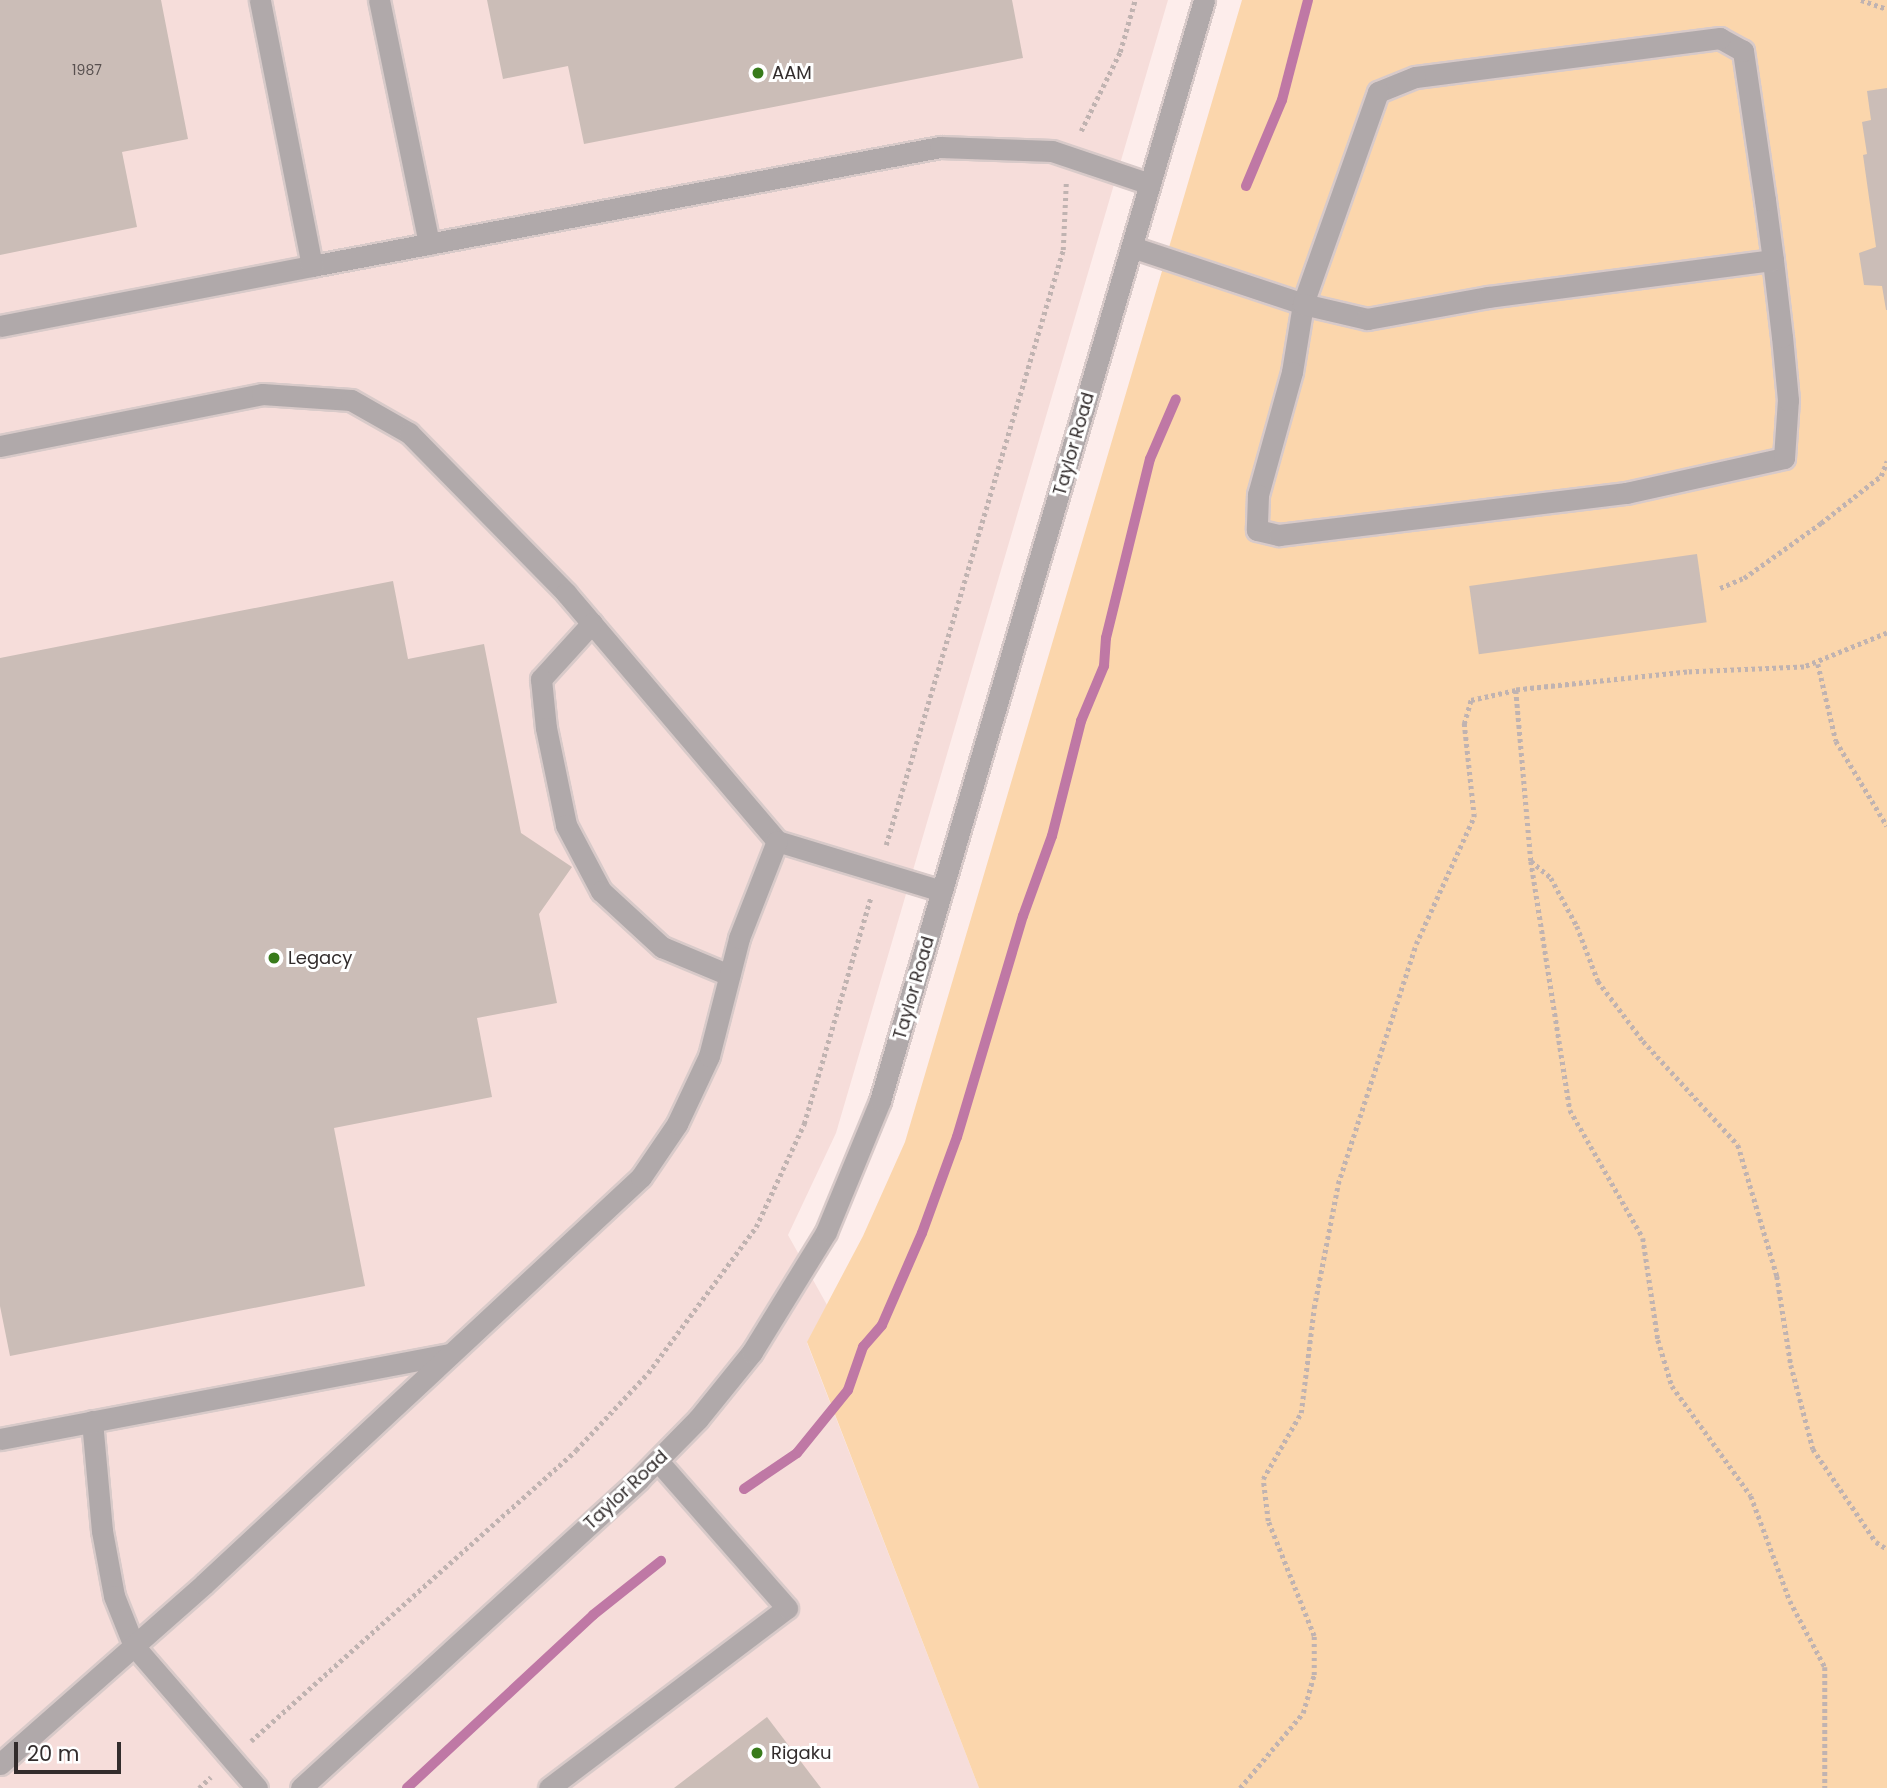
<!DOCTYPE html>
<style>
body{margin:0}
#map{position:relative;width:1887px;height:1788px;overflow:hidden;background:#fdedeb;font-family:Poppins,sans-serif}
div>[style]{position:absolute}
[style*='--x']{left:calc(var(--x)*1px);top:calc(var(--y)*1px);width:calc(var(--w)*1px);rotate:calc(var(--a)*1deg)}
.built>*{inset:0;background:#f6ddda}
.green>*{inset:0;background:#fbd6ac}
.stream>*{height:10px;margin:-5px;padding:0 5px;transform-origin:5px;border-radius:5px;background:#bf78a5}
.building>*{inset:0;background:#cbbdb7;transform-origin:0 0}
.path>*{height:4.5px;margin-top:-2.25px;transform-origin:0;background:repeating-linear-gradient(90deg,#c0b3b1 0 3.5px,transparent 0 7px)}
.roads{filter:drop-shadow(2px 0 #d8cac9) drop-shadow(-2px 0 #d8cac9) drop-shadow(0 2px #d8cac9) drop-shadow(0 -2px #d8cac9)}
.minor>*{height:21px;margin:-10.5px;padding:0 10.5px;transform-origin:10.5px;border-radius:10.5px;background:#b0a9aa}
.dots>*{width:19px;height:19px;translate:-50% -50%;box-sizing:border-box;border:4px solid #fff;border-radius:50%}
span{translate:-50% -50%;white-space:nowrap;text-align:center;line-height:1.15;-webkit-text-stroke:6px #fff;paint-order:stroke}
.number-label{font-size:14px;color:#58504f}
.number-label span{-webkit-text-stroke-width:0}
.poi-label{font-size:18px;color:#322c2c}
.left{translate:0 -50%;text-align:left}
.street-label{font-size:18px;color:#322c2c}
.scale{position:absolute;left:14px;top:1742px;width:107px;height:32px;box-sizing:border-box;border:4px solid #322c2c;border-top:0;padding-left:9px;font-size:21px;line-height:24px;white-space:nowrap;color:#322c2c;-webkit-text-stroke:5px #fff;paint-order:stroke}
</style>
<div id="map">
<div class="built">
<div style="clip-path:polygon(0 0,1168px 0,836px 1133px,788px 1235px,827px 1305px,807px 1343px,979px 1788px,0 1788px)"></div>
</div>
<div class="green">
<div style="clip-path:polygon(1242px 0,1887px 0,1887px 1788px,979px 1788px,807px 1342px,863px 1236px,905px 1142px)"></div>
</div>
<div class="stream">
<div style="--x:1246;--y:186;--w:93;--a:-67.3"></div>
<div style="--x:1282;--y:100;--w:103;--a:-75.4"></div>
<div style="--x:744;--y:1489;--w:64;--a:-34.2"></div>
<div style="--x:797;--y:1453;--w:81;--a:-51"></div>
<div style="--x:848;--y:1390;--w:46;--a:-70.8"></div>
<div style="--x:863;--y:1347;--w:29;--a:-49"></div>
<div style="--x:882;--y:1325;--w:100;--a:-66.5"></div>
<div style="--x:922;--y:1233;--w:102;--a:-70"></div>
<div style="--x:957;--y:1137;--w:231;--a:-73.4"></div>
<div style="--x:1023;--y:916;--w:85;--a:-70.1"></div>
<div style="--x:1052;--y:836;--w:119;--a:-75.8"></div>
<div style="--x:1081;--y:721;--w:60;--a:-67.3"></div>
<div style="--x:1104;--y:666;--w:28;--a:-86"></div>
<div style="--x:1106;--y:638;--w:184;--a:-76.2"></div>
<div style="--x:1150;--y:459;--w:65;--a:-66.6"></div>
<div style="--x:407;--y:1788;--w:254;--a:-42.9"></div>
<div style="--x:593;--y:1615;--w:87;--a:-38.5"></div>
</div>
<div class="building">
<div style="clip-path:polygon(0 0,161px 0,188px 139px,122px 152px,137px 227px,0 255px)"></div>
<div style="clip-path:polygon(487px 0,1012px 0,1023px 58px,584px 144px,568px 66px,503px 79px)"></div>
<div style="clip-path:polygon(1887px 88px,1887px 310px,1886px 310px,1882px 286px,1864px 285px,1859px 253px,1876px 247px,1863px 155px,1867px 154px,1862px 122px,1871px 120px,1867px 91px)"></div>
<div style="left:1697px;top:554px;width:69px;height:230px;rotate:82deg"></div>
<div style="clip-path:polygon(393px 581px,408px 659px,484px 644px,521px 833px,572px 867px,539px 914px,557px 1003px,477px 1018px,492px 1097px,334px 1128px,365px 1286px,10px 1356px,0 1306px,0 658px)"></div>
<div style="clip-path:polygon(767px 1717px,821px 1788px,674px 1788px)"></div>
</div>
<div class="path">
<div style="--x:1861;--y:0;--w:28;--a:19"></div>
<div style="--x:1081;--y:131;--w:88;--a:-63.7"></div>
<div style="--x:1120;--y:52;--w:54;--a:-73.9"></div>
<div style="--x:1720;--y:588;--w:26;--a:-23"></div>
<div style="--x:1744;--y:578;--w:95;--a:-35.5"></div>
<div style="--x:1821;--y:523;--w:76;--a:-38.1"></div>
<div style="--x:1881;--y:476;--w:16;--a:-68"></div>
<div style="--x:1887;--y:633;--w:90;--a:157.7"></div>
<div style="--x:1804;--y:667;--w:117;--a:177.6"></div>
<div style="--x:1687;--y:672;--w:172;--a:174"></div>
<div style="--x:1516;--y:690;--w:172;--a:85"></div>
<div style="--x:1531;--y:861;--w:26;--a:40"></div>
<div style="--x:1551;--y:878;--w:55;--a:61.6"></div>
<div style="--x:1577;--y:926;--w:59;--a:69.1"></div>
<div style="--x:1598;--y:981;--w:75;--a:53.1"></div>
<div style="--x:1643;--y:1041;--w:141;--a:47.6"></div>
<div style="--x:1738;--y:1145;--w:137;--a:73.4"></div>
<div style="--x:1777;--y:1276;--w:90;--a:81.1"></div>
<div style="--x:1791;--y:1365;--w:87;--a:75.3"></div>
<div style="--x:1813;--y:1449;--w:112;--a:55.9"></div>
<div style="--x:1876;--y:1542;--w:13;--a:32"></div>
<div style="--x:1818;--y:664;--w:79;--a:76.8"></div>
<div style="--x:1836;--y:741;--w:99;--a:59"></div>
<div style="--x:886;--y:845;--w:621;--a:-73.43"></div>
<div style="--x:1063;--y:250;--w:67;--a:-87.4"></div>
<div style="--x:1531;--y:861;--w:252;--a:81.1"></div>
<div style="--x:1570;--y:1110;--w:147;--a:60.3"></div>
<div style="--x:1643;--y:1238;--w:103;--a:81.6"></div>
<div style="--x:1658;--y:1340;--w:48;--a:73.1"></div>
<div style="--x:1672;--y:1386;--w:135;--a:54.3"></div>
<div style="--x:1751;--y:1496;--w:112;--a:69.6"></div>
<div style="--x:1790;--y:1601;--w:75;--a:62.1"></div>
<div style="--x:1825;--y:1667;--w:121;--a:90"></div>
<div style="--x:251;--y:1741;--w:436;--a:-41.8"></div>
<div style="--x:576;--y:1450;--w:105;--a:-46.9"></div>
<div style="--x:648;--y:1373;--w:182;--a:-53.5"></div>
<div style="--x:756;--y:1227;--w:114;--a:-65"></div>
<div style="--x:804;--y:1124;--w:237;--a:-73.6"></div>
<div style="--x:199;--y:1788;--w:16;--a:-43"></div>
<div style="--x:1240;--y:1788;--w:98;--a:-50"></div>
<div style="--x:1303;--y:1713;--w:40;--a:-74"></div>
<div style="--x:1314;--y:1675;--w:39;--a:-90"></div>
<div style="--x:1314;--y:1636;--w:124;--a:-111.8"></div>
<div style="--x:1268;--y:1521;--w:42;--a:-96.8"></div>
<div style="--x:1263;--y:1479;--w:76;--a:-60.1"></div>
<div style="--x:1301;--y:1413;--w:106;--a:-82.9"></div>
<div style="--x:1314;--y:1308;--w:126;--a:-79"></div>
<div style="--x:1338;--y:1184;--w:252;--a:-72"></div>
<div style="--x:1416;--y:944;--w:140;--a:-65.5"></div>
<div style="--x:1474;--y:817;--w:94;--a:-96.1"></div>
<div style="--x:1464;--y:724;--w:25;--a:-74"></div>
<div style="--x:1471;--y:700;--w:46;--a:-12.5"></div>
</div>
<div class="roads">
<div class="minor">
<div style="--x:379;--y:0;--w:249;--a:78.4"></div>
<div style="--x:1132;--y:247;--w:180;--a:18.4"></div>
<div style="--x:1303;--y:304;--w:69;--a:99.2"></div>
<div style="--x:1292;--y:372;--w:128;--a:105.5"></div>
<div style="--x:1258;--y:495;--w:35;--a:92"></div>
<div style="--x:1257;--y:530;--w:23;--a:13"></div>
<div style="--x:1279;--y:535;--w:350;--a:-6.9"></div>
<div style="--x:1626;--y:493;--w:162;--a:-12.5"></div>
<div style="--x:1784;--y:458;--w:58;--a:-86.1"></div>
<div style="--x:1788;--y:400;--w:63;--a:-95.4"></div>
<div style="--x:1782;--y:337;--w:78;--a:-96.7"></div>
<div style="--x:1773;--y:260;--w:61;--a:-97.6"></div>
<div style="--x:1765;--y:200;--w:151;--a:-98.4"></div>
<div style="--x:1743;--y:51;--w:26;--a:-151"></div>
<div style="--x:1720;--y:38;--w:307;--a:172.7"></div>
<div style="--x:1415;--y:77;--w:40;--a:158"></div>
<div style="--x:1378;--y:92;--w:225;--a:109.5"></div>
<div style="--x:1303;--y:304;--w:66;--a:13.2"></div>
<div style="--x:1367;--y:319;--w:123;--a:-10.3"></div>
<div style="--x:1488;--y:297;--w:287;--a:-7.4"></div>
<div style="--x:312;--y:266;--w:639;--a:-10.73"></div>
<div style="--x:940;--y:147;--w:112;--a:2"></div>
<div style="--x:1052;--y:151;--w:103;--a:18.6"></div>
<div style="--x:0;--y:326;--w:318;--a:-10.9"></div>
<div style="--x:312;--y:266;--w:271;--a:-101.1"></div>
<div style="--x:0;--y:446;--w:267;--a:-11.2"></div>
<div style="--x:262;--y:394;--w:89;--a:3.9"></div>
<div style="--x:351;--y:400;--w:67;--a:29.6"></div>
<div style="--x:409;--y:433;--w:224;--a:45.5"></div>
<div style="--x:566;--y:593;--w:326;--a:49.6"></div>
<div style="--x:777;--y:841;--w:172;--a:16.9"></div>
<div style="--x:592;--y:623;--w:76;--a:132.3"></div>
<div style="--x:541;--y:679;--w:49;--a:84.2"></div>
<div style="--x:546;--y:728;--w:99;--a:78.3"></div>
<div style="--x:566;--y:825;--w:75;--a:62.1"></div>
<div style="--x:601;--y:891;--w:83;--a:42.6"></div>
<div style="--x:662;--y:947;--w:73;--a:22.7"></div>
<div style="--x:92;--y:1421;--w:110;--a:84.8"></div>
<div style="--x:102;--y:1531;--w:66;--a:79.5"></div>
<div style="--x:114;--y:1596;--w:54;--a:68.2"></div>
<div style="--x:134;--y:1646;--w:188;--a:49.1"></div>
<div style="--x:0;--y:1439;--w:456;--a:-10.7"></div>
<div style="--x:0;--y:1764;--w:272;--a:-41.4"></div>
<div style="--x:204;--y:1584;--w:597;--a:-42.96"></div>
<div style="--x:641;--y:1177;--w:64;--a:-55.8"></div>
<div style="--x:677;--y:1124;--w:75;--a:-64.8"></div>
<div style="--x:709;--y:1056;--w:122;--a:-75.7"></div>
<div style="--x:739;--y:938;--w:104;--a:-68.6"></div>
<div style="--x:301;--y:1788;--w:458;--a:-42.4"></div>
<div style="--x:639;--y:1479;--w:84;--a:-45.5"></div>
<div style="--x:698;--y:1419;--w:86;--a:-51.1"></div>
<div style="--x:752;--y:1352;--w:141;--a:-58.3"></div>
<div style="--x:826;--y:1232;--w:142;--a:-67.6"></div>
<div style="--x:880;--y:1101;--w:1148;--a:-73.6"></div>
<div style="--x:549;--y:1788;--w:298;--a:-37.1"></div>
<div style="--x:787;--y:1608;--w:196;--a:-131.3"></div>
</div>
</div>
<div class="dots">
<div style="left:758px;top:73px;background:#387b1b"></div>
<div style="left:274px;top:958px;background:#387b1b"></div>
<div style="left:757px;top:1753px;background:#387b1b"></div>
</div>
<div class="number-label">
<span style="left:87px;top:70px">1987</span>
</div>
<div class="poi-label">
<span class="left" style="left:772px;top:73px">AAM</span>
<span class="left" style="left:288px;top:958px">Legacy</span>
<span class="left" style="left:771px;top:1753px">Rigaku</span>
</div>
<div class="street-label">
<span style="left:1074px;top:444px;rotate:-74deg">Taylor Road</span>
<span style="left:914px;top:988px;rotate:-74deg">Taylor Road</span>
<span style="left:626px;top:1490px;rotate:-43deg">Taylor Road</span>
</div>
<div class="scale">20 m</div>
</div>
